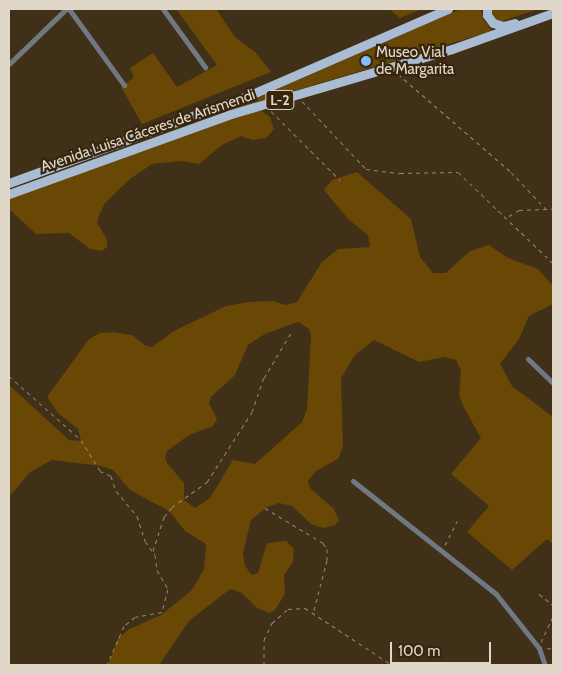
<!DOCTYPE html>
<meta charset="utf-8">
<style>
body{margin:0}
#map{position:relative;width:562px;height:674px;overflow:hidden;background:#403017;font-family:Cabin,sans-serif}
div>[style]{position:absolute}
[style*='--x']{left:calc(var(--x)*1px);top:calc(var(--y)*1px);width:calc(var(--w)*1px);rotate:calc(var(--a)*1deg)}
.green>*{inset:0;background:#694705}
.path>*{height:1px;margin-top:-0.5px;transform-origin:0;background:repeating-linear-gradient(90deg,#938672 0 4px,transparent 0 8px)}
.street>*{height:5px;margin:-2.5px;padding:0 2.5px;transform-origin:2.5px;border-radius:2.5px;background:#6f7883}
.primary>*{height:9px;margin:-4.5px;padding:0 4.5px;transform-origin:4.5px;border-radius:4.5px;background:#a9bcd3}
.dots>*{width:14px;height:14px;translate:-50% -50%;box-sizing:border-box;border:2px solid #36260d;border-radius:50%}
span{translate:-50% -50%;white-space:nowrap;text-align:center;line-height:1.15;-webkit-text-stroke:4.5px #36260d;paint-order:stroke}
.shield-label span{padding:1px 4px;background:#36260d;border:1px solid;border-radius:4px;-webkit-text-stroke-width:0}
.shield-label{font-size:14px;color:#e1d7c8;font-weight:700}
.poi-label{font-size:15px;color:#e1d7c8}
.left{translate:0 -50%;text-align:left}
.street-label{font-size:15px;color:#e1d7c8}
.frame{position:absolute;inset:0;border:10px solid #e1d7c8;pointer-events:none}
.scale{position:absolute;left:390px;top:642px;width:101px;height:22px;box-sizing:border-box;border:2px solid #e1d7c8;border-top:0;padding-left:6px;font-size:15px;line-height:18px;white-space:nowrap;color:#e1d7c8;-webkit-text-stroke:4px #36260d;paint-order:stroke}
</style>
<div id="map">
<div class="green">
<div style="clip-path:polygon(176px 9px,216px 9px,235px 37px,255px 52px,271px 72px,142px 124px,121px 87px,134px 77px,130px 68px,153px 53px,177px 87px,217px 65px)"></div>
<div style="clip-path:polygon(389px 9px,422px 9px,400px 18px)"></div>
<div style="clip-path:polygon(461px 9px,481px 9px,483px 19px,492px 31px,225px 112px)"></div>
<div style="clip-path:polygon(490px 9px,539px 9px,499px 22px,491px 16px)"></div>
<div style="clip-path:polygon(258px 109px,270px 117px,274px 129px,266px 138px,253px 140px,241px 136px,222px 145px,199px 164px,180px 161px,152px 164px,130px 179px,105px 203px,99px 215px,97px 222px,107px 240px,107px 247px,102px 251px,90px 249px,69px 233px,36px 234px,9px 209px,9px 197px)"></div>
<div style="clip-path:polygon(evenodd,357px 172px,411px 219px,420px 257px,433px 273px,446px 273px,470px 251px,489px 245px,508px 258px,538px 269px,553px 286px,553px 304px,529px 316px,519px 339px,500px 364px,512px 386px,553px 417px,553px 544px,547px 539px,512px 570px,467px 532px,489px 506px,451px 474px,481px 438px,463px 406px,459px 395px,461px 371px,456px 360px,444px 357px,419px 362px,374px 340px,355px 355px,341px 378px,343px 446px,338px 459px,316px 471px,308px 481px,310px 488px,334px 509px,339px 520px,335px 525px,323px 528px,311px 524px,292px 506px,279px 503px,267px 507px,251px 520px,243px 553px,245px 566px,252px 575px,258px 573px,267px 543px,286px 541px,294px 549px,293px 562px,284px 575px,285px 594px,275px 610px,269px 613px,257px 608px,242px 593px,230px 589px,189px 621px,159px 665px,108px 665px,118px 638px,128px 630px,161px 615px,192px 590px,204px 569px,206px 544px,185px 531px,169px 511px,130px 490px,113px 470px,101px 466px,52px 460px,29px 473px,9px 497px,9px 385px,69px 440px,81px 441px,78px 429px,58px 413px,47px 397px,89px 339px,100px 333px,113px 332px,132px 335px,146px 346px,152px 347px,174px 331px,226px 306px,249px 302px,273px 301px,285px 305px,297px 302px,322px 262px,338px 249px,370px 247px,368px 235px,348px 219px,324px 190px,332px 180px,357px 172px,298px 322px,309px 329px,311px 336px,307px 410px,302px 422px,255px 464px,233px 460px,210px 498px,195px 508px,184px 500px,184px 483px,167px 463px,165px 458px,167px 451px,189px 435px,213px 426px,217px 419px,209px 403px,211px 397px,235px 375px,248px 345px,265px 334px,298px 322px)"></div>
</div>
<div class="path">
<div style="--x:398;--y:74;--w:150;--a:40.9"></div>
<div style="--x:511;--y:172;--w:50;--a:46.6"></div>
<div style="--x:302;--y:101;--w:93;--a:46.7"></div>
<div style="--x:366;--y:169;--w:34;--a:7"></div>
<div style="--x:400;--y:173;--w:58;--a:-1"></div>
<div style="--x:458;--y:172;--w:132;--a:43.8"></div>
<div style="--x:271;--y:111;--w:98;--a:45"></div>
<div style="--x:509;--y:216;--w:12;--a:-31"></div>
<div style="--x:519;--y:210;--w:34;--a:-2"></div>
<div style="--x:9;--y:376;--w:96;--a:41.6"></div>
<div style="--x:81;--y:440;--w:36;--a:58"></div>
<div style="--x:100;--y:471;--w:12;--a:24"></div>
<div style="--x:111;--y:476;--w:16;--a:72"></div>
<div style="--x:116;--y:491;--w:33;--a:50"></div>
<div style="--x:137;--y:516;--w:26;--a:72"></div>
<div style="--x:145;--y:541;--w:17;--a:54"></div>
<div style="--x:155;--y:555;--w:15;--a:82"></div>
<div style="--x:157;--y:570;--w:22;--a:60"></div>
<div style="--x:168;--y:589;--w:24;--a:105"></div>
<div style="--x:162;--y:612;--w:27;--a:170"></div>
<div style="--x:135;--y:617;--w:14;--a:141"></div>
<div style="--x:124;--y:626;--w:43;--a:113.6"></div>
<div style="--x:265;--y:508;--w:68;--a:31.1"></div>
<div style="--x:323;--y:543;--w:7;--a:56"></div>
<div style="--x:327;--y:549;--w:11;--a:90"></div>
<div style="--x:327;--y:560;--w:52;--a:104.6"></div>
<div style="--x:445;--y:545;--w:27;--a:-63"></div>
<div style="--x:153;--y:551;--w:36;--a:-72"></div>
<div style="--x:164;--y:517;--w:13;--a:-51"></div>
<div style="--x:172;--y:507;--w:43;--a:-35.5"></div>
<div style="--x:207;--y:482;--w:83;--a:-57.3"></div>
<div style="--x:252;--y:412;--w:36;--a:-71"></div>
<div style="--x:264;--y:378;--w:55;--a:-59.2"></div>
<div style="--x:539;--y:594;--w:18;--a:38"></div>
<div style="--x:541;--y:642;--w:29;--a:-65"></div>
<div style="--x:547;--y:648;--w:6;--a:9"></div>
<div style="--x:264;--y:665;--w:25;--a:-90"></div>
<div style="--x:264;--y:640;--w:19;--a:-65"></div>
<div style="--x:272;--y:623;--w:21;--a:-41"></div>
<div style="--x:288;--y:609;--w:17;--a:-3"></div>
<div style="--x:305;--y:608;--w:104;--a:33.2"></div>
</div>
<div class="street">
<div style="--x:69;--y:9;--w:94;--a:54.1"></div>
<div style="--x:163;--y:9;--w:72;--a:54.1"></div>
<div style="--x:9;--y:64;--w:79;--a:-44"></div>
<div style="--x:528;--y:359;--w:35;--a:44"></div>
<div style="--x:353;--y:481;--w:182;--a:38.3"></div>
<div style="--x:496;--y:594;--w:69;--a:51.5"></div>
<div style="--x:539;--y:648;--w:18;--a:71"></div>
</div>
<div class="primary">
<div style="--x:487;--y:9;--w:6;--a:90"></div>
<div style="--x:487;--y:15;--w:10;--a:53"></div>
<div style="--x:493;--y:23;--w:10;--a:17"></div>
<div style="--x:503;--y:26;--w:12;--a:-14"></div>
<div style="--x:9;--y:183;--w:257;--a:-20.1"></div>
<div style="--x:250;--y:95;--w:216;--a:-23.5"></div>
<div style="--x:9;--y:194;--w:236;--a:-19.8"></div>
<div style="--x:231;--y:114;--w:230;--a:-16.4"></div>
<div style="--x:452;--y:49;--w:107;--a:-19.6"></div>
</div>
<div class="dots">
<div style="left:366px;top:61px;background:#84bcfb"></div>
</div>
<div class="shield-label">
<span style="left:280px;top:100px">L-2</span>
</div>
<div class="poi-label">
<span class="left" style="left:376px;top:61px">Museo Vial<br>de Margarita</span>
</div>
<div class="street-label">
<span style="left:148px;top:131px;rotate:-19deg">Avenida Luisa Cáceres de Arismendi</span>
</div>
<div class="frame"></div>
<div class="scale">100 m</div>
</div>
